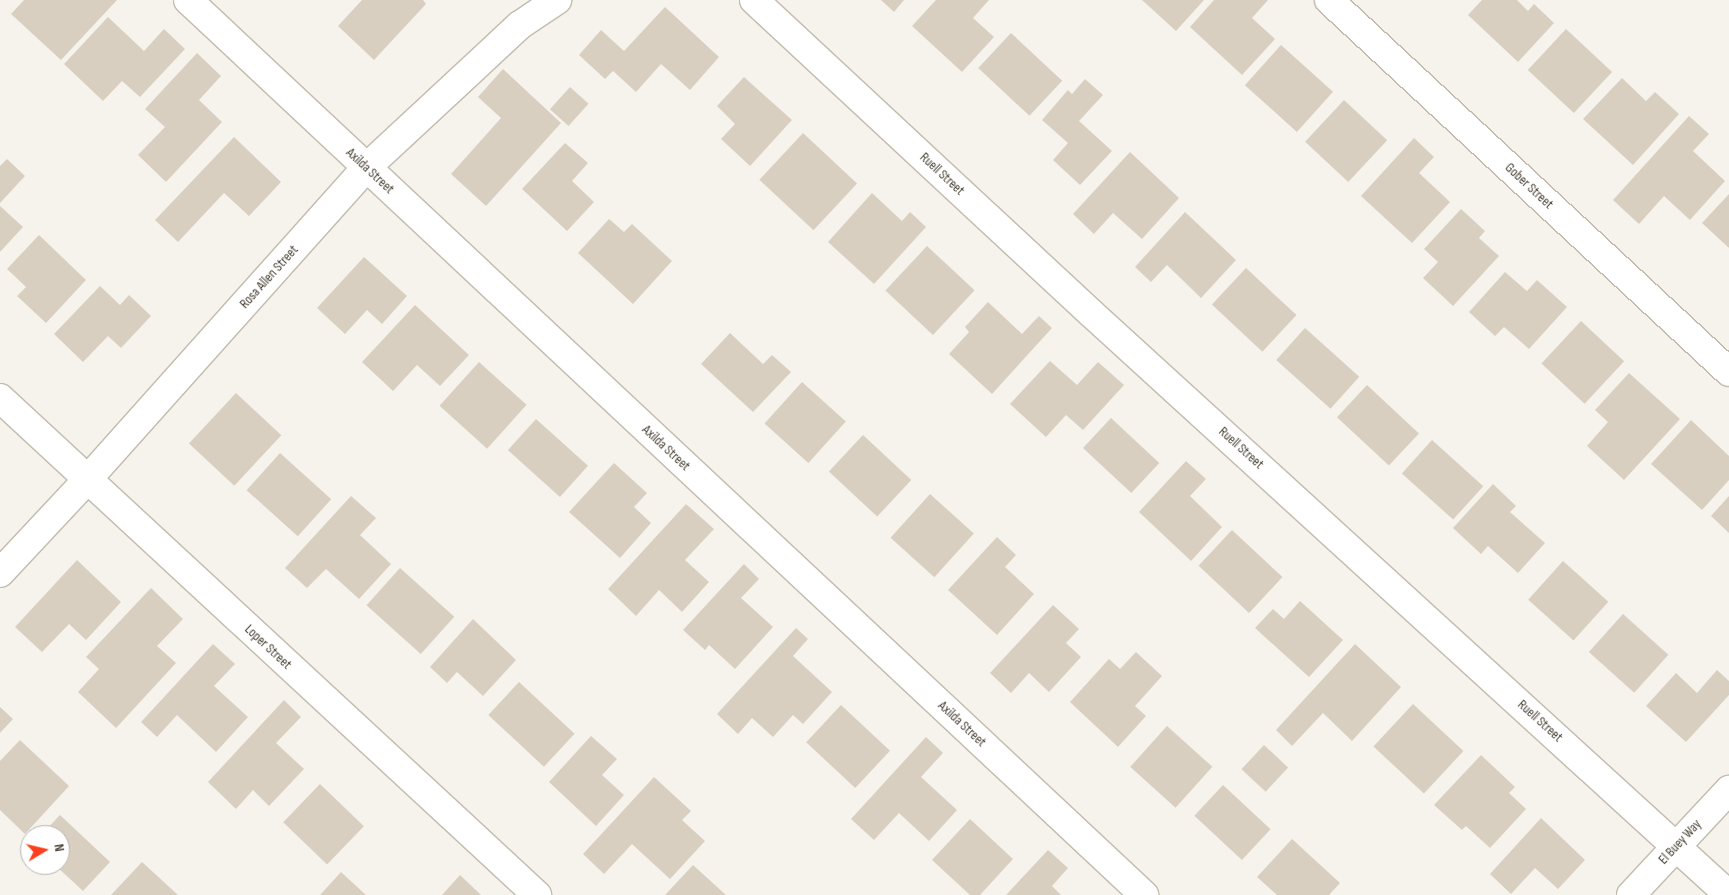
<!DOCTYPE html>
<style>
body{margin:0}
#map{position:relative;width:1729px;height:895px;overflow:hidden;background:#f6f3ec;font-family:"Sofia Sans Condensed",sans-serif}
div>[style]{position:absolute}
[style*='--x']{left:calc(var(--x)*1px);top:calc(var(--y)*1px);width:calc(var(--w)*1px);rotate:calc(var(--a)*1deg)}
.building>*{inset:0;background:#d8cfc1;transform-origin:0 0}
.roads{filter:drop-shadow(1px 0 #c2bbae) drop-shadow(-1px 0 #c2bbae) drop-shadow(0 1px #c2bbae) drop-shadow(0 -1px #c2bbae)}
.minor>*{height:28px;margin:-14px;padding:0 14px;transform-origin:14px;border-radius:14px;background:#fff}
span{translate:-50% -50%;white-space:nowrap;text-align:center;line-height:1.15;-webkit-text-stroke:4.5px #fff;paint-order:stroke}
.street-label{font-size:14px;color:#4b4439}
.north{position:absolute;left:20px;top:825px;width:50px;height:50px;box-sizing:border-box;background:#fff;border:1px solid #b7b4b0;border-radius:50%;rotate:81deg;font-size:14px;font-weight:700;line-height:20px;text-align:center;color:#4b4439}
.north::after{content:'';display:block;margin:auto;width:18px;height:22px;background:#fc3f1d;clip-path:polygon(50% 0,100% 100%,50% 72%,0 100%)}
</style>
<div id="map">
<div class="building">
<div style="clip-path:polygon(24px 0,117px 0,61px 60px,11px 14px)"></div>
<div style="clip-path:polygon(362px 0,423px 0,426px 4px,374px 60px,338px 26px)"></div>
<div style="clip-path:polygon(881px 0,904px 0,894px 12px)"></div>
<div style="clip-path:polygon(936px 0,989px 0,973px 18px,994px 37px,962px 72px,912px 26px)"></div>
<div style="clip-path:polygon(1142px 0,1204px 0,1176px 31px)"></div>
<div style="clip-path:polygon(1214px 0,1268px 0,1252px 18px,1275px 39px,1242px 75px,1190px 27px)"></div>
<div style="clip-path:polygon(1482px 0,1517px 0,1528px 11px,1534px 4px,1554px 23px,1518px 62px,1468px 15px)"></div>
<div style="clip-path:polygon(665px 7px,719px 57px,690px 90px,661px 64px,636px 92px,613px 71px,605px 79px,579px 55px,601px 30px,624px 51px)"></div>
<div style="clip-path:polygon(108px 17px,144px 51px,164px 29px,185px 49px,140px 97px,122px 81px,103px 101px,64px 64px)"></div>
<div style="left:1566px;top:29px;width:63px;height:56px;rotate:43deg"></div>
<div style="left:1011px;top:33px;width:70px;height:48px;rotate:43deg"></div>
<div style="left:1281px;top:45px;width:70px;height:54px;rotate:42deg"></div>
<div style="clip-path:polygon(197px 53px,221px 76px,199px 100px,222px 122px,166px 182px,138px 155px,165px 127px,145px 109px)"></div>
<div style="clip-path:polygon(503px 69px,561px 123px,486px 206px,451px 174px,501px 118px,478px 97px)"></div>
<div style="clip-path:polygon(744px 77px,792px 120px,750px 166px,721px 139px,735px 124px,717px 106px)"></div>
<div style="clip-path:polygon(1622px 78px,1646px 101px,1655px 92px,1679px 114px,1633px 165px,1583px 119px)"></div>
<div style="clip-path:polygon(1085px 79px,1103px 95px,1079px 121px,1112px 151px,1080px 185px,1053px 160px,1068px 143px,1042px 120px,1068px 90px,1072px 94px)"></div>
<div style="left:570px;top:87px;width:25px;height:30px;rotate:42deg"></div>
<div style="left:1344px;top:100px;width:59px;height:57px;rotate:43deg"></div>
<div style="clip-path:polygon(1689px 116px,1709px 134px,1693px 151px,1725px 181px,1690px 220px,1664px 196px,1639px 224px,1613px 200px)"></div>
<div style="left:803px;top:133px;width:74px;height:64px;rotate:43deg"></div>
<div style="clip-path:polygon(234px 137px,281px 182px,249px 216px,224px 193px,178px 242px,155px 220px)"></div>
<div style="clip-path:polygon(1414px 138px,1434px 157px,1419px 173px,1450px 202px,1412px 243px,1361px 196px)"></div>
<div style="clip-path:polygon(565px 143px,588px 163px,572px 181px,594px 202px,567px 231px,522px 189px)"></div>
<div style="clip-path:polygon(1130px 152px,1179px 198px,1142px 239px,1113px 213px,1094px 234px,1073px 214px)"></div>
<div style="clip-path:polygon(7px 159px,25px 176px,0 203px,0 166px)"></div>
<div style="clip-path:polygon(872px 193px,902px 221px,910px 212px,926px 227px,874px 284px,828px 242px)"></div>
<div style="clip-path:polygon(1729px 194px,1729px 248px,1702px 223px)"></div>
<div style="clip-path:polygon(0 206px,23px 227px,0 252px)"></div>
<div style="clip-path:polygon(1461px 209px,1485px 231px,1479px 238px,1499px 256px,1453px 306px,1423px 278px,1438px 262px,1424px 249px)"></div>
<div style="clip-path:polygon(1185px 212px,1236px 260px,1201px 298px,1167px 265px,1151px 282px,1135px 267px)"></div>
<div style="clip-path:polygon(609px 219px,624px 232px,632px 224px,672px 261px,633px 304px,578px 253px)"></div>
<div style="clip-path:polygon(39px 235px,86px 280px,46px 323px,17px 296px,26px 287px,7px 269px)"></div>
<div style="left:927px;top:246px;width:65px;height:61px;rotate:43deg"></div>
<div style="clip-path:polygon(364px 257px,407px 296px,382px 324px,367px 310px,345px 334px,317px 308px)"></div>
<div style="left:1246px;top:268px;width:69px;height:50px;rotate:43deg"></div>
<div style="clip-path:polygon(1505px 272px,1527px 291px,1537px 280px,1567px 307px,1529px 349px,1504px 327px,1495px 336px,1469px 312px)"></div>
<div style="clip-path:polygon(100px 286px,120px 305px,129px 295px,151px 316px,121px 348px,108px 336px,83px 362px,54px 334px)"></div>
<div style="clip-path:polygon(988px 302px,1022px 334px,1039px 316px,1052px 328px,992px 394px,949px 354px,969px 332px,965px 327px)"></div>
<div style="clip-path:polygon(415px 305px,469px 355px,440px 386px,417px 365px,393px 391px,362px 362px)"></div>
<div style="left:1581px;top:321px;width:59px;height:58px;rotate:43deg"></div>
<div style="left:1305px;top:328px;width:73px;height:43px;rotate:42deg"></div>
<div style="clip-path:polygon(730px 333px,763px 364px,772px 355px,791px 372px,753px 412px,701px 364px)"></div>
<div style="clip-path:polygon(1050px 361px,1077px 385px,1098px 362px,1124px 385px,1083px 430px,1066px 415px,1046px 437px,1010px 404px)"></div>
<div style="left:479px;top:362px;width:64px;height:59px;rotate:42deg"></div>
<div style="clip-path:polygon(1629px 373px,1680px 419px,1624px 480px,1587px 446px,1608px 422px,1595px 410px)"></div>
<div style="left:802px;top:382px;width:59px;height:56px;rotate:42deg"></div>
<div style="left:1367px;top:385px;width:71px;height:44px;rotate:43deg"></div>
<div style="left:236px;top:393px;width:62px;height:69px;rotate:43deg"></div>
<div style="left:1111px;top:418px;width:66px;height:41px;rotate:43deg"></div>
<div style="left:536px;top:419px;width:70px;height:42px;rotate:42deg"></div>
<div style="clip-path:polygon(1691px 420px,1729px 456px,1729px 480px,1702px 510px,1651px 464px)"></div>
<div style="left:863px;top:435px;width:66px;height:50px;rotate:43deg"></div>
<div style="left:1432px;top:440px;width:69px;height:45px;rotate:42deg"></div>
<div style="left:280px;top:453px;width:69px;height:50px;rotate:42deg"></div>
<div style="clip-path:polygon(1186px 461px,1206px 479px,1190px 496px,1222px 527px,1191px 561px,1139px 512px)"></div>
<div style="clip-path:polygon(614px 463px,647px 493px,634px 507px,651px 523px,620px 558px,569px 512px)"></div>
<div style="clip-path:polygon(1493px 484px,1516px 506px,1510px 512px,1545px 543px,1518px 573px,1488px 546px,1481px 554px,1453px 528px)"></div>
<div style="left:930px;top:494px;width:59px;height:59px;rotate:42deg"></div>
<div style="clip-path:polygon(351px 496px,376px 518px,360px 535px,391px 564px,359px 599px,326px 569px,307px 588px,285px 568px)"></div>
<div style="clip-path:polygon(1729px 496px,1729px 533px,1711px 516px)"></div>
<div style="clip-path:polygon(686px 504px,714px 529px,685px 560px,709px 582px,682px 612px,659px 590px,636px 616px,608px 589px)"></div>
<div style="left:1232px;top:530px;width:69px;height:49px;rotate:43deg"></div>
<div style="clip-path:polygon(997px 537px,1016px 555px,1005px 567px,1034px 594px,997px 635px,948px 590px)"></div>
<div style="clip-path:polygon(77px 560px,121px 602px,86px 640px,69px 624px,42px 652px,15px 627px)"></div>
<div style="left:1563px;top:561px;width:61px;height:52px;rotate:42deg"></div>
<div style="clip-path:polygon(744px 564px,759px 579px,741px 598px,773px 627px,735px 669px,709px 645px,705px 650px,683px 630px)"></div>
<div style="left:400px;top:568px;width:73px;height:50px;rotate:42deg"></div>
<div style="clip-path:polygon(151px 588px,183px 619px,157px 646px,176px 663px,116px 728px,78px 692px,99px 669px,86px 657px)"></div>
<div style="clip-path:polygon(1300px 601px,1343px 640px,1309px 677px,1255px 628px,1273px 609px,1284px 619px)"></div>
<div style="clip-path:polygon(1053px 605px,1079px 629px,1066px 643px,1081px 657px,1049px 692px,1029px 673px,1011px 693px,990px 673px)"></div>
<div style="left:1623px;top:614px;width:61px;height:51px;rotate:42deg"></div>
<div style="clip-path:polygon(473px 619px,516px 660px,483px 696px,457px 672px,447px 683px,430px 667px)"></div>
<div style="clip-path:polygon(796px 628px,808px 639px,793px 656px,832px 692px,803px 724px,793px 715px,773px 737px,752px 718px,738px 734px,717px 714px)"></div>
<div style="clip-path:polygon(213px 644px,235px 664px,214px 686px,248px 717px,216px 752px,177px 715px,157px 737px,141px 722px)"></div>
<div style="clip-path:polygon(1355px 644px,1401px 687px,1352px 741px,1323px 713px,1292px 746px,1276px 730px)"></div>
<div style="clip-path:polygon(1136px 652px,1162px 676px,1135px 706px,1146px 716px,1118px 747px,1070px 702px,1109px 659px,1120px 669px)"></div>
<div style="clip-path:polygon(1717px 670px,1729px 681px,1729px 695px,1686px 742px,1646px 706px,1676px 673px,1697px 693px)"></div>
<div style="left:519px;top:682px;width:76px;height:45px;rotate:43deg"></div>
<div style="clip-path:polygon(284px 700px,301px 717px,276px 743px,304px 769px,269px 806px,253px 790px,236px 809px,208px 782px)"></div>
<div style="left:1413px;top:704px;width:69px;height:58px;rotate:43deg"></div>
<div style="left:841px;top:705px;width:67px;height:51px;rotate:43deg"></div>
<div style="clip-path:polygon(0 707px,13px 719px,0 733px)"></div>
<div style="left:1167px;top:726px;width:61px;height:55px;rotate:42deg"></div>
<div style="clip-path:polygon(591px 736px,617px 759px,602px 775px,624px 795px,596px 826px,549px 782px)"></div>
<div style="clip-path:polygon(926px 737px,943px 753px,921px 777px,957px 810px,929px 841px,899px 813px,874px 840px,851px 819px)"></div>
<div style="clip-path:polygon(20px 740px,69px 786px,25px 834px,0 810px,0 761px)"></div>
<div style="left:1264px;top:745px;width:33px;height:33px;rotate:43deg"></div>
<div style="clip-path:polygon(1481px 755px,1515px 787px,1509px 793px,1526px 809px,1490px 848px,1466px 826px,1462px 830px,1434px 805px)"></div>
<div style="clip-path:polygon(654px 777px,691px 811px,682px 820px,705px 841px,670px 879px,632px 844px,604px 874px,583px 854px)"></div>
<div style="left:320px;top:784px;width:61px;height:53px;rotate:44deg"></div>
<div style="left:1223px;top:785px;width:65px;height:42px;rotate:43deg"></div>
<div style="clip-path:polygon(60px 815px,110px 862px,83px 891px,55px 865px,60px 865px,60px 835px,41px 835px)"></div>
<div style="clip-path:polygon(1541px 818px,1585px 860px,1558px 889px,1535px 868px,1511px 894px,1490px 874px)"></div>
<div style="clip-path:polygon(970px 819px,1013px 859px,980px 895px,970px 895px,932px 860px)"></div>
<div style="clip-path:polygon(1292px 839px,1340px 883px,1329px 895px,1277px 895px,1257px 877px)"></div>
<div style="clip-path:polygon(1048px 850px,1068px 868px,1052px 886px,1061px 895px,1006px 895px)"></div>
<div style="clip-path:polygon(142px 862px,178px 895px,111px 895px)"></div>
<div style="clip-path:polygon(693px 865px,726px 895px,665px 895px)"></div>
<div style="clip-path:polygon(341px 872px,366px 895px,320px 895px)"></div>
<div style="clip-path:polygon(460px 875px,481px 895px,442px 895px)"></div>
</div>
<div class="roads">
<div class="minor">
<div style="--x:188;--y:0;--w:1310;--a:43.11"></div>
<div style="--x:754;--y:0;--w:461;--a:42.9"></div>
<div style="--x:1092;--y:314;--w:862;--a:42.37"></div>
<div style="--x:1329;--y:0;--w:546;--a:42.92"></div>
<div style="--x:0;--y:398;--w:732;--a:42.78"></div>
<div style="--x:0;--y:573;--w:127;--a:-46.9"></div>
<div style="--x:87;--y:480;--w:419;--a:-48.2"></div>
<div style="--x:366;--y:168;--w:210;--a:-42.9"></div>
<div style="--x:520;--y:25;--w:45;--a:-34"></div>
<div style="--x:1631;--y:895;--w:144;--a:-47"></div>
</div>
</div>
<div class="street-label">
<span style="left:370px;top:171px;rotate:43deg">Axilda Street</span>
<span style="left:942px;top:174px;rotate:43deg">Ruell Street</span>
<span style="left:1529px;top:186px;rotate:43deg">Gober Street</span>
<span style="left:269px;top:277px;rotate:-48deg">Rosa Allen Street</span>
<span style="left:666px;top:448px;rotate:43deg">Axilda Street</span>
<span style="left:1241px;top:448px;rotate:42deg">Ruell Street</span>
<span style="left:268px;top:647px;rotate:43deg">Loper Street</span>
<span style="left:1540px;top:721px;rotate:42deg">Ruell Street</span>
<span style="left:962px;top:724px;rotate:43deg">Axilda Street</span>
<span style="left:1680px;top:842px;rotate:-47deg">El Buey Way</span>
</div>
<div class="north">N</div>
</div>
